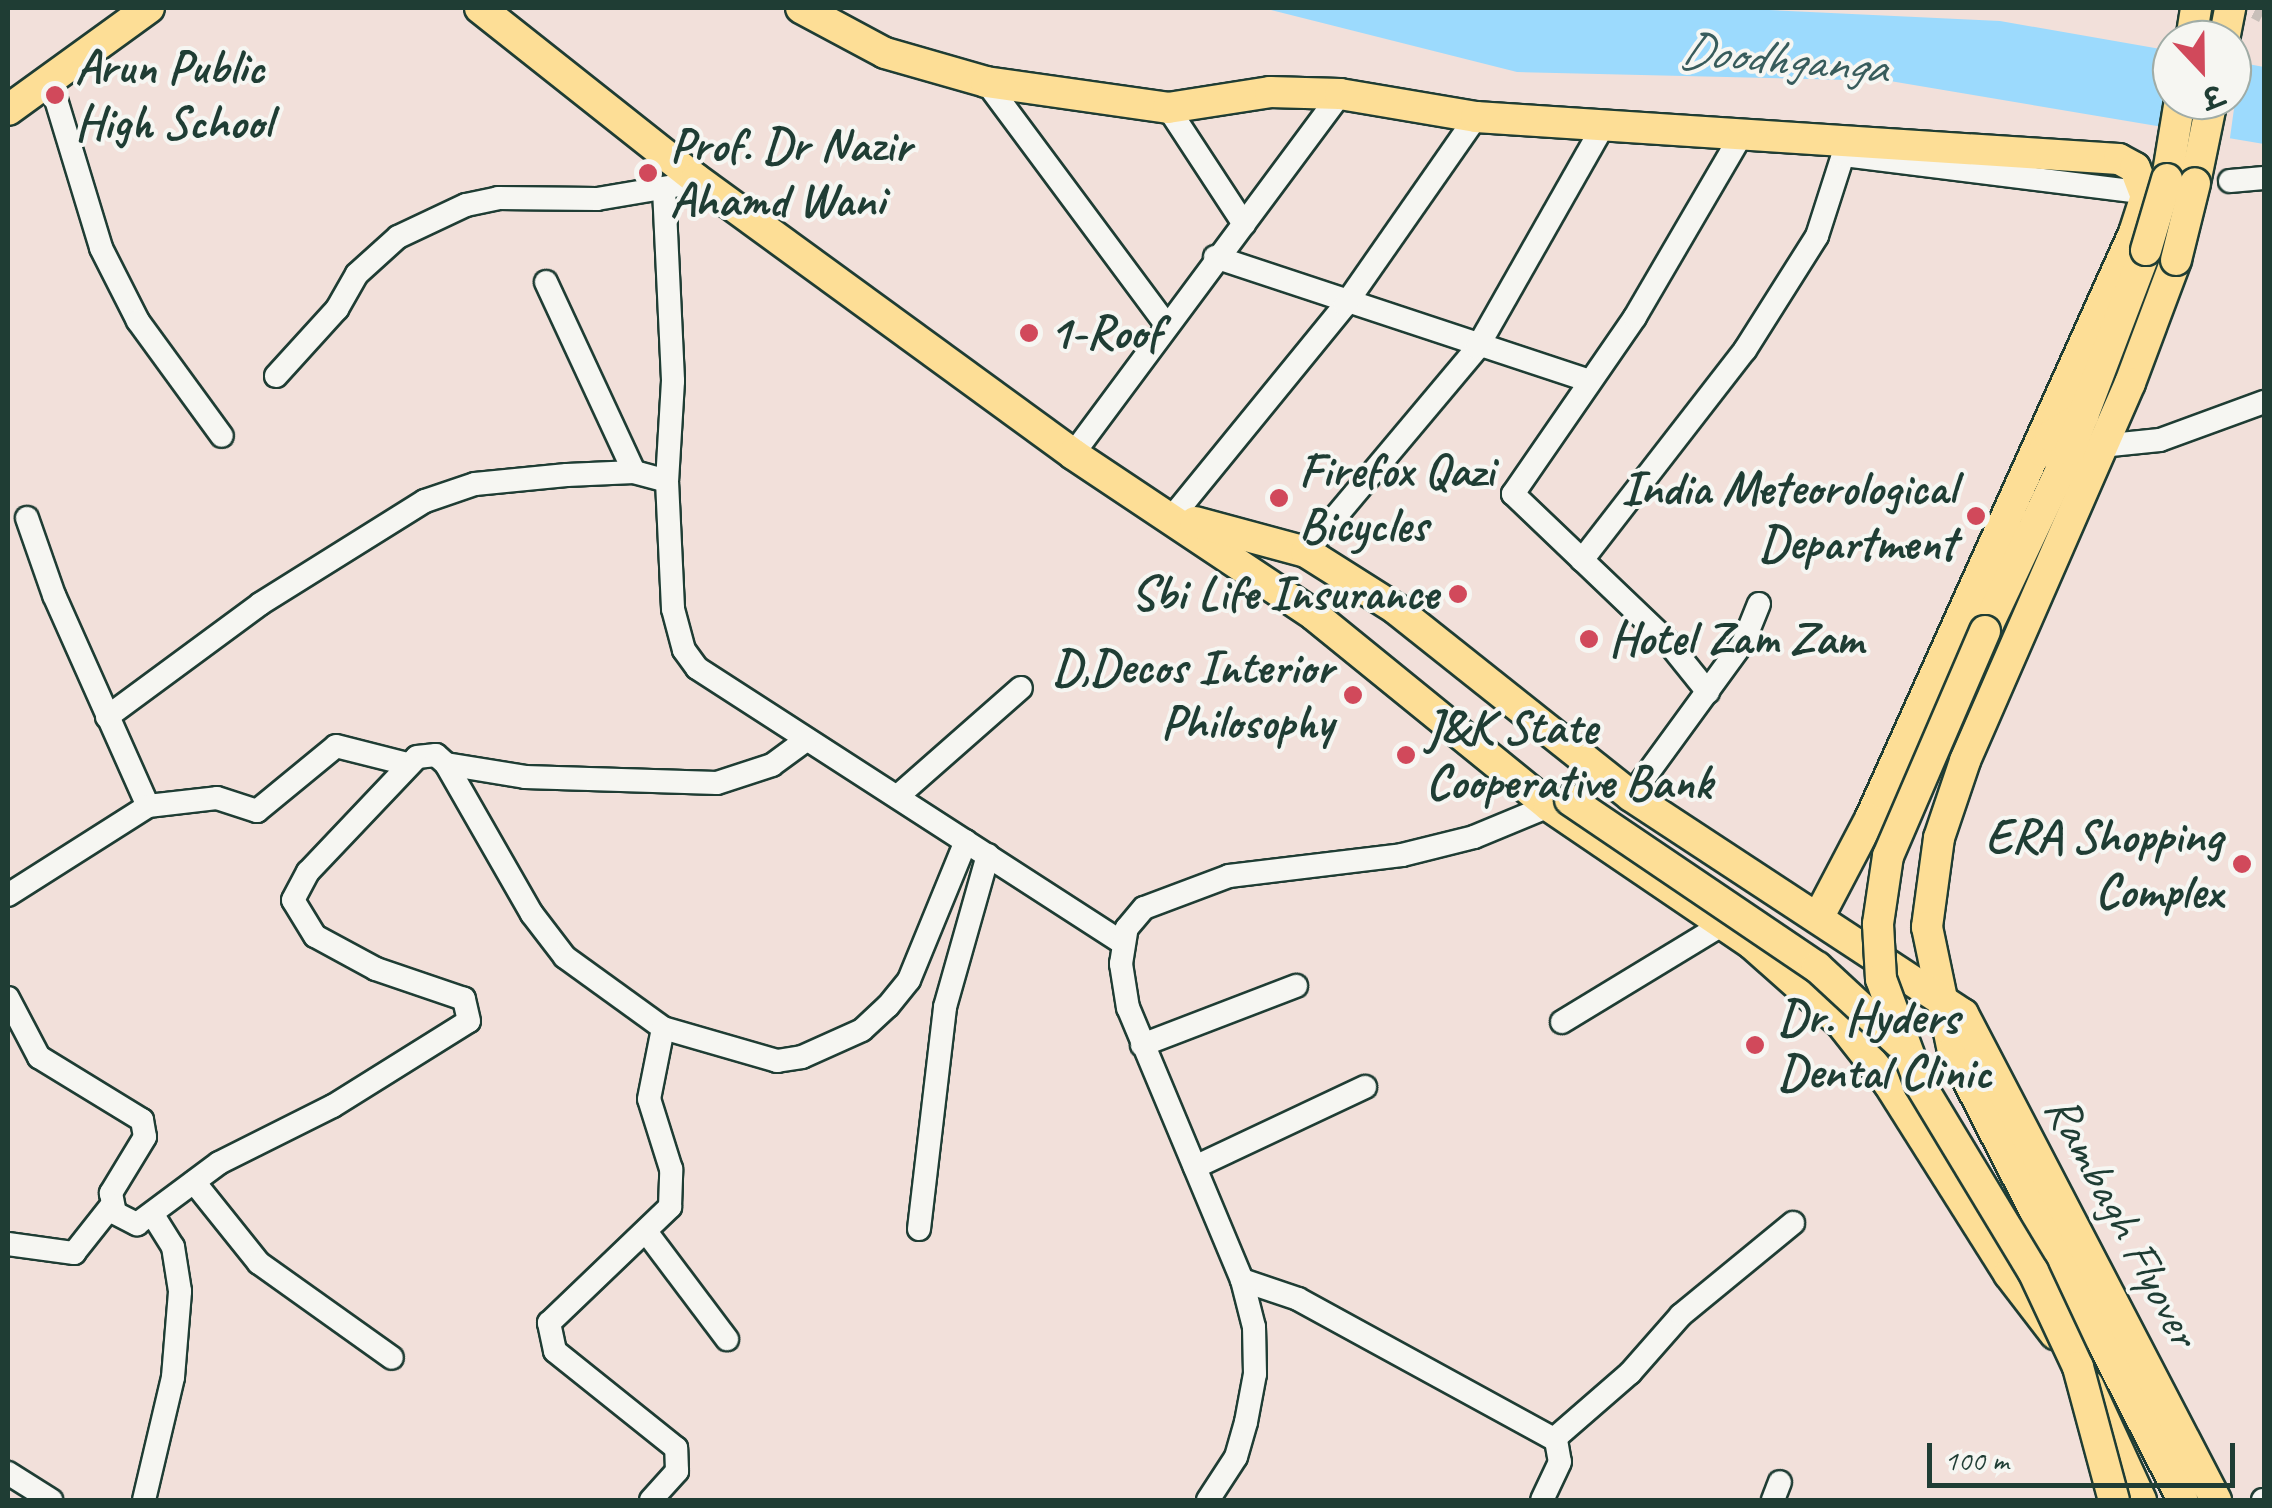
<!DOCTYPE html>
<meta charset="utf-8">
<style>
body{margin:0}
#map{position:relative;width:2272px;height:1508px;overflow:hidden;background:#f2e0da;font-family:Caveat,"Playpen Sans Deva",sans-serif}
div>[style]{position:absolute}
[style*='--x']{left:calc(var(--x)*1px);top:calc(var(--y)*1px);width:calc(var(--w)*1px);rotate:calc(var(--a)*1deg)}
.water>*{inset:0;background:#9cdafd}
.pier>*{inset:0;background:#f2e0da}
.minor-tunnel>*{height:22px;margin-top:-11px;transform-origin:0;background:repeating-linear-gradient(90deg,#c8bfb9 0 22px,transparent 0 33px)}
.roads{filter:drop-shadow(2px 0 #1f3d34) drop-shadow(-2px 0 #1f3d34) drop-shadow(0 2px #1f3d34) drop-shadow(0 -2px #1f3d34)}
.minor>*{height:22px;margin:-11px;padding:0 11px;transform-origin:11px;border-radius:11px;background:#f6f6f2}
.major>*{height:30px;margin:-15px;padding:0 15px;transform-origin:15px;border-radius:15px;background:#fdde96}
.bridges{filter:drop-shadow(2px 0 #1f3d34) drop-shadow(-2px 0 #1f3d34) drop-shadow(0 2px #1f3d34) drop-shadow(0 -2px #1f3d34)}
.major-bridge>*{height:30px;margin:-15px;padding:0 15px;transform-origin:15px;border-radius:15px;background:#fdde96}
.dots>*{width:28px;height:28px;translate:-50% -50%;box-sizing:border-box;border:5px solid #f6f6f2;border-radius:50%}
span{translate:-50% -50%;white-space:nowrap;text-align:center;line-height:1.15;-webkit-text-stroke:8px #f6f6f2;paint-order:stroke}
.poi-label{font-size:48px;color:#1f3d34;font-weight:700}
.left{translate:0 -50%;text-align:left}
.right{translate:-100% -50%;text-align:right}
.street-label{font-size:48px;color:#1f3d34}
.water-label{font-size:50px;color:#385c5c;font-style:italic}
.frame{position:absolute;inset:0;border:10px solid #1f3d34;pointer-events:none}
.north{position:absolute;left:2152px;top:20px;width:100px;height:100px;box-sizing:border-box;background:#f6f6f2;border:2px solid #a0aca6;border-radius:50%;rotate:158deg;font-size:28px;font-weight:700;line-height:40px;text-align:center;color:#1f3d34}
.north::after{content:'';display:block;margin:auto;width:35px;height:45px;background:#d1495b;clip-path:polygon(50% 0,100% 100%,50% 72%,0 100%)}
.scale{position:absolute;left:1927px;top:1443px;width:308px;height:45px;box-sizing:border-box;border:5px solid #1f3d34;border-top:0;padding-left:12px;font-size:30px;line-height:35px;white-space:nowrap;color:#1f3d34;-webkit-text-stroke:8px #f6f6f2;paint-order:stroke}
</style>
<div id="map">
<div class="water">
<div style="clip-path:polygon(1263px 8px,1728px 8px,2000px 21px,2172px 51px,2172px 100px,2232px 100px,2232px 61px,2264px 67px,2264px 144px,1890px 81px,1517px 72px)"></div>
</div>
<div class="pier">
<div style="clip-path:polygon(2232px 56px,2241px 58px,2229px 145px,2166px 134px,2172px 100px,2232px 100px)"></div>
</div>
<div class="minor-tunnel">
<div style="--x:2256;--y:8;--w:9;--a:27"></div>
</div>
<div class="roads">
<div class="minor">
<div style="--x:986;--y:82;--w:304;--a:53.4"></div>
<div style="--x:51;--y:83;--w:172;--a:73.1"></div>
<div style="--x:101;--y:248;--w:82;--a:63.1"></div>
<div style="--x:138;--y:321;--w:142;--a:53.9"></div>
<div style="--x:1168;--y:108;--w:139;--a:56.8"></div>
<div style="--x:2230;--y:181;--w:34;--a:-5"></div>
<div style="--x:664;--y:189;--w:192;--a:87.3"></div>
<div style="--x:673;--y:381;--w:100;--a:93.4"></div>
<div style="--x:667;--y:481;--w:128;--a:87.3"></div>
<div style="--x:673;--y:609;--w:42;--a:75"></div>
<div style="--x:684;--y:650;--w:22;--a:54"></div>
<div style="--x:697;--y:668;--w:505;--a:32.87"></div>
<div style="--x:1215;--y:257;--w:393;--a:18.3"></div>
<div style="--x:546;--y:282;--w:209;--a:65.1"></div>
<div style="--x:276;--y:376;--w:91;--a:-47.7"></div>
<div style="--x:337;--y:309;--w:40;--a:-60.3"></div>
<div style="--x:357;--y:274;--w:55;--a:-42.1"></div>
<div style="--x:398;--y:237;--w:75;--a:-25.2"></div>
<div style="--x:466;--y:205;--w:33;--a:-12"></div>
<div style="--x:498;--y:198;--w:99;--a:0.6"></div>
<div style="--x:597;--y:199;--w:78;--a:-9.6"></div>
<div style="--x:2101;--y:446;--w:59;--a:-5.8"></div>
<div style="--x:2160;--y:440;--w:111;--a:-20.1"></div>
<div style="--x:1073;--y:454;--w:448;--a:-53.4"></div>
<div style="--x:1173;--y:516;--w:272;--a:-50.8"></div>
<div style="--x:1345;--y:305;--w:229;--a:-55.1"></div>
<div style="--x:27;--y:518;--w:82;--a:70.7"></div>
<div style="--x:54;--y:595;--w:231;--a:66"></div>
<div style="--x:1306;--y:552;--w:266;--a:-50"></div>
<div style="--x:1477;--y:348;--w:253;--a:-60.4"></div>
<div style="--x:1582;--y:560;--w:266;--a:-52.2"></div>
<div style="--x:1745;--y:350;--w:135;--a:-57.7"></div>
<div style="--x:1817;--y:236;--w:85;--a:-72.2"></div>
<div style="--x:1843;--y:155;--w:317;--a:7.1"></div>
<div style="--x:1708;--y:692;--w:65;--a:-128.8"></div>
<div style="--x:1667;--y:641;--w:213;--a:-136.3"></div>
<div style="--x:1513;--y:494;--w:215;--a:-55.4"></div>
<div style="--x:1635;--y:317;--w:208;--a:-59.7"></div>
<div style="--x:107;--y:717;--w:190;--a:-36.4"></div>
<div style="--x:260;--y:604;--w:195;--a:-32"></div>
<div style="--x:425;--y:501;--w:53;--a:-18.8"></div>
<div style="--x:475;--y:484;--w:92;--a:-5.6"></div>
<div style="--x:567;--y:475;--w:67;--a:-2.6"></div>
<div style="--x:634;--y:472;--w:34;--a:15"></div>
<div style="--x:446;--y:764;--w:80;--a:9.3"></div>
<div style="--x:525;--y:777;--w:192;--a:1.8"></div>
<div style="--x:717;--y:783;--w:58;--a:-18.1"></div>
<div style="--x:772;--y:765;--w:42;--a:-36.3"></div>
<div style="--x:899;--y:795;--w:162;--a:-41.3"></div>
<div style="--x:1631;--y:796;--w:192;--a:-53.9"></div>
<div style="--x:1744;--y:641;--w:40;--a:-68"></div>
<div style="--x:8;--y:895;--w:166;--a:-32.4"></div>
<div style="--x:148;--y:806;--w:69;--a:-6.6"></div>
<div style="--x:217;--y:798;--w:42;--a:18"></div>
<div style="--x:257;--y:811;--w:102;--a:-39.4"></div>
<div style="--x:336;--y:746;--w:73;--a:14.2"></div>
<div style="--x:8;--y:998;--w:67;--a:62.3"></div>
<div style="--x:39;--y:1057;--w:121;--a:31.5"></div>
<div style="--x:142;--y:1120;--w:17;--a:80"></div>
<div style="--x:145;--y:1137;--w:66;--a:121.3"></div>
<div style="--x:111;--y:1193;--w:20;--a:79"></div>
<div style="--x:115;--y:1213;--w:25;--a:27"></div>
<div style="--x:137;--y:1224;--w:102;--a:-36.6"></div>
<div style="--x:219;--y:1163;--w:127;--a:-26.6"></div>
<div style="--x:333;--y:1106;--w:160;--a:-32"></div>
<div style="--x:469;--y:1021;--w:23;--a:-103"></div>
<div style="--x:464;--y:999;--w:93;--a:-161.2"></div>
<div style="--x:376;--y:969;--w:69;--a:-151.6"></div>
<div style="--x:315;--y:936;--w:42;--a:-121.4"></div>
<div style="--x:293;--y:900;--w:32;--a:-62"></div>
<div style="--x:308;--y:872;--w:158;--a:-46.5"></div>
<div style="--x:417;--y:757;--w:19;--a:-6"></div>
<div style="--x:436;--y:755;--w:13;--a:42"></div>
<div style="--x:446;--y:764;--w:173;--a:60.2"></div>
<div style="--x:532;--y:914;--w:54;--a:52.5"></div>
<div style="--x:565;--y:957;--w:121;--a:35.9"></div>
<div style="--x:663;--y:1028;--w:119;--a:16.1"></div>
<div style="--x:777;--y:1061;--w:25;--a:-9"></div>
<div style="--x:802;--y:1057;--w:66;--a:-24.2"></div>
<div style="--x:862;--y:1030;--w:35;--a:-43"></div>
<div style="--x:888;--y:1006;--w:33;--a:-51"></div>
<div style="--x:909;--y:980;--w:150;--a:-67.7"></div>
<div style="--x:1562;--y:1022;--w:188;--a:-31.3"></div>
<div style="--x:1142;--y:1045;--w:165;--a:-21"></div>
<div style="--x:1195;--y:1167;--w:188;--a:-25.2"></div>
<div style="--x:194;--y:1182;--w:104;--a:51.3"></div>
<div style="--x:259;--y:1263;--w:163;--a:35.5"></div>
<div style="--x:919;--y:1229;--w:224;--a:-83.3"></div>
<div style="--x:945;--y:1007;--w:158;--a:-74.2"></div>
<div style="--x:647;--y:1233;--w:133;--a:53"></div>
<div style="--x:8;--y:1244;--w:67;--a:7.8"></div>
<div style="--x:74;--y:1253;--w:61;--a:-51.6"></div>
<div style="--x:1242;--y:1280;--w:59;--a:18.7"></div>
<div style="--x:1298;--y:1299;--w:294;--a:28.7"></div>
<div style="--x:1556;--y:1440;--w:22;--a:80"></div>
<div style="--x:1560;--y:1462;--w:42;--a:115.3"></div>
<div style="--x:1554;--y:1439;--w:101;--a:-41"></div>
<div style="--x:1630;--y:1373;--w:77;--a:-48.7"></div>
<div style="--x:1681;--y:1315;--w:145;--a:-39.4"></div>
<div style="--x:8;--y:1473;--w:51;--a:32.1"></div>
<div style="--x:144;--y:1500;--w:126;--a:-76.7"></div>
<div style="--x:173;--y:1377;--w:86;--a:-85.3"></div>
<div style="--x:180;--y:1291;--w:45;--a:-99"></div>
<div style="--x:173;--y:1247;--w:36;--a:-122"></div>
<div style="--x:651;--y:1500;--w:39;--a:-48"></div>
<div style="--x:677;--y:1471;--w:23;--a:-92"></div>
<div style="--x:676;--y:1448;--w:155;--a:-141.3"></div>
<div style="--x:555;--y:1351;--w:29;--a:-102"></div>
<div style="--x:549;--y:1323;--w:168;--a:-43.8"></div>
<div style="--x:670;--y:1207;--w:38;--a:-88"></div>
<div style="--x:671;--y:1169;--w:73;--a:-107.4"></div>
<div style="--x:649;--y:1099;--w:72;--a:-78.8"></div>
<div style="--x:1208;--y:1500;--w:51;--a:-56.9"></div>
<div style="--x:1236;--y:1457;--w:36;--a:-74"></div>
<div style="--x:1246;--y:1422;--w:49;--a:-79.4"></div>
<div style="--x:1255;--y:1374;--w:47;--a:-91.2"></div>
<div style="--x:1254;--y:1327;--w:49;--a:-104.3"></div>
<div style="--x:1242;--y:1280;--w:295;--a:-112.7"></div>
<div style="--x:1128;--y:1008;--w:45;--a:-99"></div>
<div style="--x:1121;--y:964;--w:36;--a:-81"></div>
<div style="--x:1127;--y:928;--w:26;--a:-50"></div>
<div style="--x:1144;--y:908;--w:91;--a:-20.6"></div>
<div style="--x:1229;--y:876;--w:174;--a:-6.9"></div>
<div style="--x:1402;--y:855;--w:74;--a:-14"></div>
<div style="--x:1474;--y:837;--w:81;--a:-22.5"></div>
<div style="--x:1773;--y:1500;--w:19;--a:-69"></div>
<div style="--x:2263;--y:1500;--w:1;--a:0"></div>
</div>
<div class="major">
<div style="--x:480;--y:8;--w:275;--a:38.4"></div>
<div style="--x:696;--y:179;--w:467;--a:36.1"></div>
<div style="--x:1073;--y:454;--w:290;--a:33.7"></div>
<div style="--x:1314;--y:615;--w:303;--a:39.1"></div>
<div style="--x:1549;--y:806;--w:245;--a:34.2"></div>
<div style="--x:1752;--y:944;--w:119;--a:41.6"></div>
<div style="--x:1841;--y:1023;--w:78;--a:51.8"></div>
<div style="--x:1889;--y:1084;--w:225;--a:57.7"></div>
<div style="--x:2009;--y:1274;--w:76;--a:52.5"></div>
<div style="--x:801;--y:8;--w:95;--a:28.2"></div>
<div style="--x:885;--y:53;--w:105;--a:16"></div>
<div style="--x:986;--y:82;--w:184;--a:8.1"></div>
<div style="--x:1168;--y:108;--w:103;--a:-8.9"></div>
<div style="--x:1270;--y:92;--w:70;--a:1.6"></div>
<div style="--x:1340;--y:94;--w:138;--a:9.6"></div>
<div style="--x:1476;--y:117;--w:644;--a:3.74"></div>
<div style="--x:2119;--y:159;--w:18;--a:29"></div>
<div style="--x:2135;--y:168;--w:30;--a:69"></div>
<div style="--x:2146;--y:196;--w:39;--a:108"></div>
<div style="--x:2134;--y:233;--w:643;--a:114.25"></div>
<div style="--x:1870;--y:819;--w:110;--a:117.7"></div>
<div style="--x:2191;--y:40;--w:32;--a:-81"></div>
<div style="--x:2224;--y:40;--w:33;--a:-79"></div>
<div style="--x:8;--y:110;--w:174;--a:-35.9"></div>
<div style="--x:2167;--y:179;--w:80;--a:-80.7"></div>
<div style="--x:2195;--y:183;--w:85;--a:-78.4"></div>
<div style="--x:2176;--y:260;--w:131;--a:110.5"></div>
<div style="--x:2130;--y:383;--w:412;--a:113.6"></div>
<div style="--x:1965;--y:761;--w:81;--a:108.7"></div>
<div style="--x:1939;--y:838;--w:90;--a:97.7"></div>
<div style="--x:1927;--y:927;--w:127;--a:78.2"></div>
<div style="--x:1953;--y:1051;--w:504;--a:62.88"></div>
<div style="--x:2043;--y:452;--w:17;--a:-66"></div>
<div style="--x:2050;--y:436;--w:39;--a:-31"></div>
<div style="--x:1195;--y:522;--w:115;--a:15.1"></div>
<div style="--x:1306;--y:552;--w:107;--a:32.3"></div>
<div style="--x:1396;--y:609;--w:300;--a:38.5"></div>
<div style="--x:1631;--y:796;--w:397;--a:33.3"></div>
<div style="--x:1963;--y:1014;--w:548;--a:62.5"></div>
<div style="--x:1985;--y:631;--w:200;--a:-64.8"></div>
<div style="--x:2070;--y:450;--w:214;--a:-69.2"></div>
<div style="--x:2088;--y:1385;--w:127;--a:65.3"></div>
</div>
</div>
<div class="bridges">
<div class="major-bridge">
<div style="--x:2146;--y:250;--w:74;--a:-73.5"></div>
<div style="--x:2176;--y:260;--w:79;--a:-76.1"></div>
<div style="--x:1985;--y:631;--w:245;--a:113.3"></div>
<div style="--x:1888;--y:856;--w:69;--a:98.4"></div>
<div style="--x:1878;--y:924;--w:55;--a:86.9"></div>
<div style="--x:1881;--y:979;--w:112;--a:69.6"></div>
<div style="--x:1920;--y:1084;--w:218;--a:58.9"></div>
<div style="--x:2033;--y:1271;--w:106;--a:64.9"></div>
<div style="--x:2078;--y:1367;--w:138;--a:74.9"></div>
<div style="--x:1570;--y:800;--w:298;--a:34.1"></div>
<div style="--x:1817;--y:967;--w:112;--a:42.8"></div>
</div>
</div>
<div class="dots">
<div style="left:55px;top:95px;background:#d1495b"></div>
<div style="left:648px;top:173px;background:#d1495b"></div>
<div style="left:1029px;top:333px;background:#d1495b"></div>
<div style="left:1279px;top:498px;background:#d1495b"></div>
<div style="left:1976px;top:516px;background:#d1495b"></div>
<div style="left:1458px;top:594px;background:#d1495b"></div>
<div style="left:1589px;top:639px;background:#d1495b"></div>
<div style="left:1353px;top:695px;background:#d1495b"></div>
<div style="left:1406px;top:755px;background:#d1495b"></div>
<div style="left:2242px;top:864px;background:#d1495b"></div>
<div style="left:1755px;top:1045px;background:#d1495b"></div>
</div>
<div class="poi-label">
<span class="left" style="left:75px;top:95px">Arun Public<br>High School</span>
<span class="left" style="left:670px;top:173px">Prof. Dr Nazir<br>Ahamd Wani</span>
<span class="left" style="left:1049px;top:333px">1-Roof</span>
<span class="left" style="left:1299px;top:498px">Firefox Qazi<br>Bicycles</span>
<span class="right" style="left:1956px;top:516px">India Meteorological<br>Department</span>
<span class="right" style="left:1438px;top:594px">Sbi Life Insurance</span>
<span class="left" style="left:1609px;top:639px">Hotel Zam Zam</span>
<span class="right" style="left:1333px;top:695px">D,Decos Interior<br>Philosophy</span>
<span class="left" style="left:1426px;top:755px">J&amp;K State<br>Cooperative Bank</span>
<span class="right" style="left:2222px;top:864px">ERA Shopping<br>Complex</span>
<span class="left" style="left:1778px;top:1045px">Dr. Hyders<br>Dental Clinic</span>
</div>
<div class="street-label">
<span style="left:2123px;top:1221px;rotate:62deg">Rambagh Flyover</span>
</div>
<div class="water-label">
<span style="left:1783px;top:58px;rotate:5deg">Doodhganga</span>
</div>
<div class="frame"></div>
<div class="north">उ</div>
<div class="scale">100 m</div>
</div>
